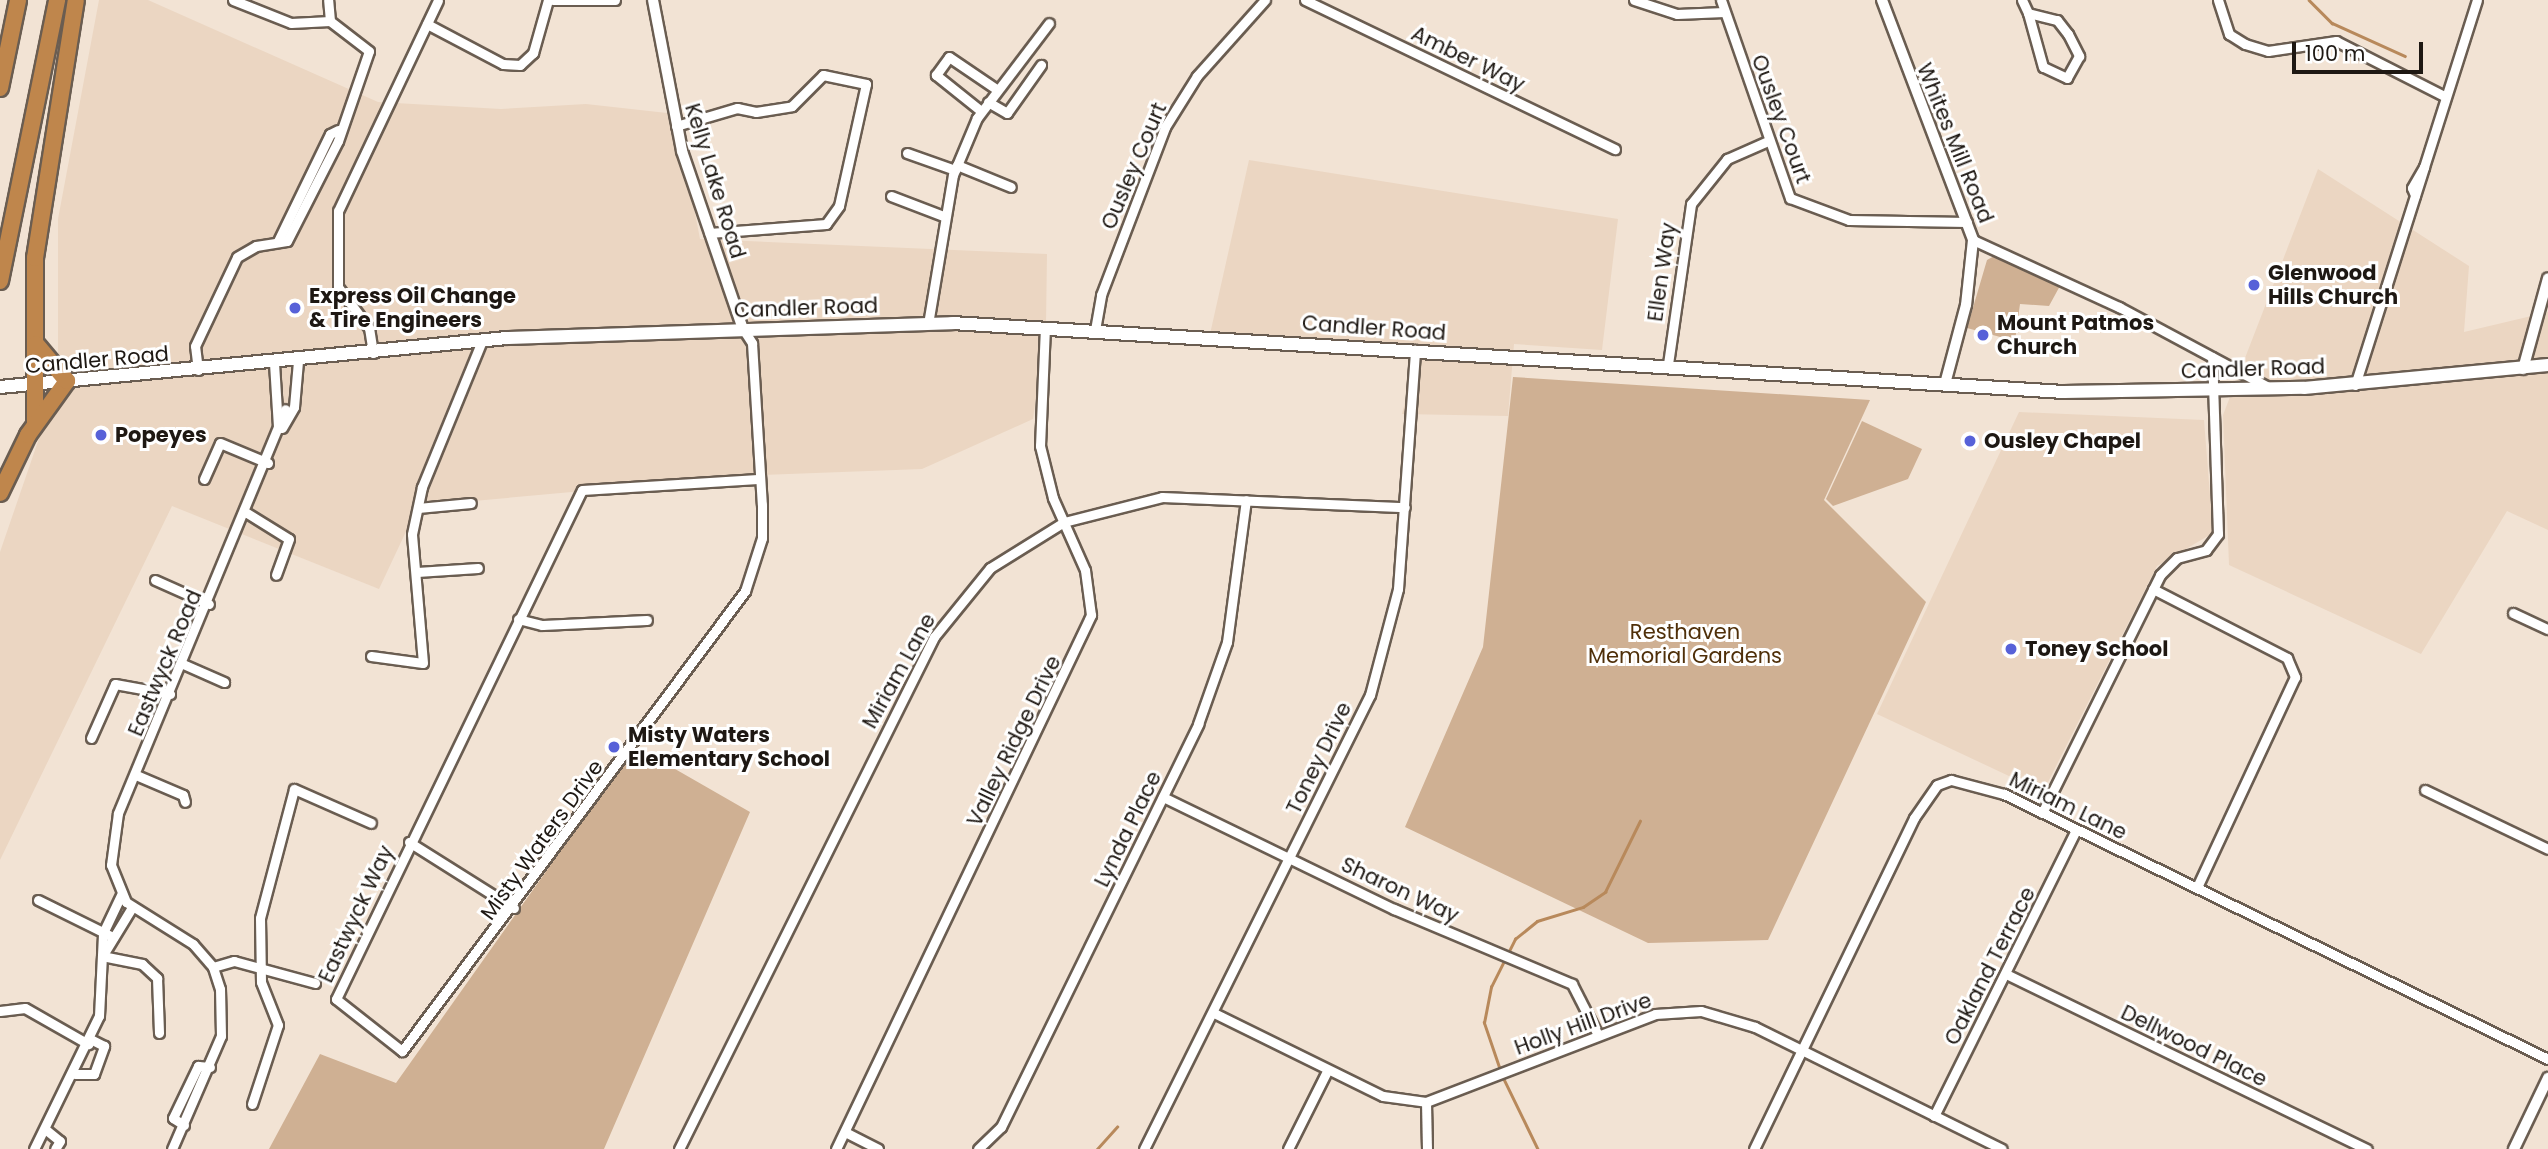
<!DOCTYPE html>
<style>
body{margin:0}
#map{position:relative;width:2548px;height:1149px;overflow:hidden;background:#f2e3d4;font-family:Poppins,sans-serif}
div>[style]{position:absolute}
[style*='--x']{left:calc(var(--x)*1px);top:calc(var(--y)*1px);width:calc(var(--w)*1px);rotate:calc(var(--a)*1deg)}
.built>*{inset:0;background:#ebd6c2}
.green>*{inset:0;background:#cfb093}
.stream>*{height:2.5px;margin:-1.25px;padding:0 1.25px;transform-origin:1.25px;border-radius:1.25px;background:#b8895b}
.roads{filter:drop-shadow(2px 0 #6a5d51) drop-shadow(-2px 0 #6a5d51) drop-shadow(0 2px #6a5d51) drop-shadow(0 -2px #6a5d51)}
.minor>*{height:9px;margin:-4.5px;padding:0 4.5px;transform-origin:4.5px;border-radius:4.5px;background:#fff}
.tertiary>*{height:10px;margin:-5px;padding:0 5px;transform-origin:5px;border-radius:5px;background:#fff}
.secondary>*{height:12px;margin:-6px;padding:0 6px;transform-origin:6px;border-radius:6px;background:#fff}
.motorway>*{height:16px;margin:-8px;padding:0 8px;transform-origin:8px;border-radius:8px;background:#bf864c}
.dots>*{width:19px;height:19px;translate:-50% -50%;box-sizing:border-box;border:4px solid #fff;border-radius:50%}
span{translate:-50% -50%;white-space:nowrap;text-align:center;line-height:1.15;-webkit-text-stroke:6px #fff;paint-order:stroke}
.street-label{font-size:21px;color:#1e1813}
.poi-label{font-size:21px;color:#1e1813;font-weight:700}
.left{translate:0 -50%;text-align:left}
.park-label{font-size:21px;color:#4f2f09}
.scale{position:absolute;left:2292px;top:42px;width:131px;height:32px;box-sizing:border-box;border:4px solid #1e1813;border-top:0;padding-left:9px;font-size:21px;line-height:24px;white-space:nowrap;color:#1e1813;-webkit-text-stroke:5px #fff;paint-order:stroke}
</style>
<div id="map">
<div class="built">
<div style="clip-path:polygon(99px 0,148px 0,378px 102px,501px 109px,586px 104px,676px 114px,700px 239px,1047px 254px,1046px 324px,1033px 419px,922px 469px,760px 475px,418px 506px,379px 589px,172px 506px,0 860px,0 552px,58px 383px,58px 219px)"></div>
<div style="clip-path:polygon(1249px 160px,1618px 219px,1602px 350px,1514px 344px,1508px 416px,1402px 414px,1418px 353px,1208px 343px)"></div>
<div style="clip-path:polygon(2318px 169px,2469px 266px,2464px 332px,2548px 312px,2548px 530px,2507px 511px,2421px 654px,2229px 565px,2223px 415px)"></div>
<div style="clip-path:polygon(2019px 412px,2204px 420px,2213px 533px,2157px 566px,2043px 792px,1877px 714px)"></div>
</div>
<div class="green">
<div style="clip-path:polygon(1996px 255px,2061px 284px,2049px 306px,2020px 304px,2015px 341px,1967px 328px,1987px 260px)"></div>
<div style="clip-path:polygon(1513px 377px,1870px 400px,1824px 500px,1926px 602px,1768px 940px,1648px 943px,1405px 827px,1483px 647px)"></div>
<div style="clip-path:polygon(1862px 421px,1922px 449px,1908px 479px,1833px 506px,1826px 499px)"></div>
<div style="clip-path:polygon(635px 746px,750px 812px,604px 1149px,269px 1149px,320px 1054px,396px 1083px)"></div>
</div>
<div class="stream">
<div style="--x:2309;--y:0;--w:33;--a:45"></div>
<div style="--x:2332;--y:23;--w:80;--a:24.3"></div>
<div style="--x:1500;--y:1070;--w:50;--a:-108.8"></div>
<div style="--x:1484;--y:1023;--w:37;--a:-79"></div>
<div style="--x:1491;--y:987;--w:54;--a:-63.4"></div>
<div style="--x:1515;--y:939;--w:28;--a:-39"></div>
<div style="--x:1537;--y:921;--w:48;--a:-16.9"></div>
<div style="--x:1583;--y:907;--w:27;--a:-34"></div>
<div style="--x:1605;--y:892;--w:79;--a:-63.8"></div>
<div style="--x:1503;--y:1077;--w:80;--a:64.1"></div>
<div style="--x:1097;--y:1149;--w:30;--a:-48"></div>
</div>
<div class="roads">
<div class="minor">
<div style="--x:233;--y:0;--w:62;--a:21.6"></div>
<div style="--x:291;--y:23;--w:39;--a:-3"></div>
<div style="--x:553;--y:0;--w:62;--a:0"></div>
<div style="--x:1305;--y:0;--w:344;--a:25.7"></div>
<div style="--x:1634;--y:0;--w:45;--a:18"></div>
<div style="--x:1677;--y:14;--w:47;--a:-2.4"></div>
<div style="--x:1721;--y:0;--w:210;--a:70.8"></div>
<div style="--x:1790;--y:198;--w:63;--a:20.4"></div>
<div style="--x:1849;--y:220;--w:118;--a:1"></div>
<div style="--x:2022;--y:0;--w:14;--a:65"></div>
<div style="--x:2218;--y:0;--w:36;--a:72"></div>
<div style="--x:2229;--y:34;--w:19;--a:32"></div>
<div style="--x:2245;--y:44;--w:24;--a:17"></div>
<div style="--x:2268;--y:51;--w:69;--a:-8.4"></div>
<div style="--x:2336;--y:41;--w:123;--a:27"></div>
<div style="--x:2028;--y:13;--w:30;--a:14"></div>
<div style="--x:2057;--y:20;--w:18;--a:52"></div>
<div style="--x:2068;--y:34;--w:25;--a:63"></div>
<div style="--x:2079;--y:56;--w:25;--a:119"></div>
<div style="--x:2067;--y:78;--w:26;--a:-155"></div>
<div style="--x:2043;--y:67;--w:56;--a:-105.5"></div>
<div style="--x:427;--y:24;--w:86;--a:27.8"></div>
<div style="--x:503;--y:64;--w:17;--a:3"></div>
<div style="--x:520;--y:65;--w:18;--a:-43"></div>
<div style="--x:533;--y:53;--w:55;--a:-74.2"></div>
<div style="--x:988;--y:102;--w:22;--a:30"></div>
<div style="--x:1007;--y:113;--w:59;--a:-54.7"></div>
<div style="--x:981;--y:111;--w:58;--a:-141.3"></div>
<div style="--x:936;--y:75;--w:22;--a:-54"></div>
<div style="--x:949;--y:57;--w:57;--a:34.2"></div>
<div style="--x:676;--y:126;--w:64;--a:-16.4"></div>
<div style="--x:737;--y:108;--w:19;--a:12"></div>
<div style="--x:756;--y:112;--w:36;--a:-9"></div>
<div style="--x:792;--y:106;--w:44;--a:-45"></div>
<div style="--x:823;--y:75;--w:44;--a:11.8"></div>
<div style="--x:866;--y:84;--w:125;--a:102.5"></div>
<div style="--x:839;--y:206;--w:22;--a:126"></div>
<div style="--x:826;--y:224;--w:117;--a:175.6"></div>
<div style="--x:907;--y:153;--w:51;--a:19.5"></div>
<div style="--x:957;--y:165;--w:58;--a:22.2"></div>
<div style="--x:2424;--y:167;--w:175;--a:-72.4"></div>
<div style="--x:891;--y:196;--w:56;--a:21"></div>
<div style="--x:1973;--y:240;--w:161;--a:24.7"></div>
<div style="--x:2119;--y:307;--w:169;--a:28.2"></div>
<div style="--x:278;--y:241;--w:119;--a:-64.1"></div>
<div style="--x:330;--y:134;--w:9;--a:-27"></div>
<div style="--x:928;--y:324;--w:151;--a:-80.5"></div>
<div style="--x:953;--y:175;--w:62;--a:-67.2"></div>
<div style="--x:977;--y:118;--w:119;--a:-52.8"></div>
<div style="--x:743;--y:329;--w:17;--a:57"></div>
<div style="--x:752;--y:343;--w:162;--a:86.5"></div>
<div style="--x:762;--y:505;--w:33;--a:90"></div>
<div style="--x:762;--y:538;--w:56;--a:107.8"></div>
<div style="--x:745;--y:591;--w:574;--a:126.71"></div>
<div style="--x:402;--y:1051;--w:84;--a:-141.8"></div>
<div style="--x:336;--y:999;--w:565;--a:-64.21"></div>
<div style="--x:582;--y:490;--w:176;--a:-3.6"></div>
<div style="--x:1095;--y:330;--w:36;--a:-80"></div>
<div style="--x:1101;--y:295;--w:180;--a:-69.1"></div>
<div style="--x:1165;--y:127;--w:60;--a:-57.9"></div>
<div style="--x:1197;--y:76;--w:102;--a:-48.2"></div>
<div style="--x:373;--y:353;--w:25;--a:-99"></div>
<div style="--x:369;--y:328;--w:51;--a:-127.1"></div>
<div style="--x:338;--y:287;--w:76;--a:-90"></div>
<div style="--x:338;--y:211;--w:233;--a:-64.6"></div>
<div style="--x:274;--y:363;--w:63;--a:86.4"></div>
<div style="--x:1668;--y:364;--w:162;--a:-81.8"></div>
<div style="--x:1691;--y:204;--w:58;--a:-51.3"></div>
<div style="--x:1727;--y:159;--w:45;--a:-23.7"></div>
<div style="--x:198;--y:370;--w:24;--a:-97"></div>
<div style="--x:195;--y:346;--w:98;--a:-64.7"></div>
<div style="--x:237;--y:257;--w:22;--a:-30"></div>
<div style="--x:256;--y:246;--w:31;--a:-9"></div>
<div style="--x:287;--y:241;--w:112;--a:-63"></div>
<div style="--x:338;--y:141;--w:95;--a:-71"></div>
<div style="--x:369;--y:51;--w:49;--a:-142.4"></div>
<div style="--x:330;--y:21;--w:21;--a:-95"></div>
<div style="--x:2355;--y:385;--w:229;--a:-72.4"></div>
<div style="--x:2424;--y:167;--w:24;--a:120"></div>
<div style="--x:2412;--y:188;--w:8;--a:67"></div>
<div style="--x:282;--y:428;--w:24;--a:-60"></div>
<div style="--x:294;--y:407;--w:46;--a:-85"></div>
<div style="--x:204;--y:479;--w:39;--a:-66"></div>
<div style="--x:220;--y:443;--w:52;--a:22.6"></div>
<div style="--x:418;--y:508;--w:53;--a:-5.4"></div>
<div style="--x:247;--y:513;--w:49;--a:31.8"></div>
<div style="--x:289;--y:539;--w:38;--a:110"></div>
<div style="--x:417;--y:572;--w:61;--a:-3.8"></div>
<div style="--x:155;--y:580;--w:59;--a:24"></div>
<div style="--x:2153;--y:589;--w:151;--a:27.2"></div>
<div style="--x:2287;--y:658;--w:21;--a:67"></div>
<div style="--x:2295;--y:677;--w:232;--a:115"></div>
<div style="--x:2513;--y:613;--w:38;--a:25"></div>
<div style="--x:518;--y:619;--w:25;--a:14"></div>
<div style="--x:542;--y:625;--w:105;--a:-2.7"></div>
<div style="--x:371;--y:656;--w:52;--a:7.7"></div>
<div style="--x:423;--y:663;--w:129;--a:-94.9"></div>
<div style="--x:412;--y:534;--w:48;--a:-78"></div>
<div style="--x:422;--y:487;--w:158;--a:-67.7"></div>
<div style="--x:183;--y:664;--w:45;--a:23.7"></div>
<div style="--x:91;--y:738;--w:59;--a:-66"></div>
<div style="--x:115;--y:684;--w:56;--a:10.3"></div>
<div style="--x:136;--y:775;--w:51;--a:23.1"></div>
<div style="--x:183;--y:795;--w:7;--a:74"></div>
<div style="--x:2425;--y:790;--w:136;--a:25.6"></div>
<div style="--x:1163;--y:797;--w:257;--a:25.9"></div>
<div style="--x:1394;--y:909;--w:193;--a:22.8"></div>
<div style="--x:1572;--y:984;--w:57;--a:63"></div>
<div style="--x:2042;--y:813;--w:266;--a:-63.6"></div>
<div style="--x:2160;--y:575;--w:24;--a:-45"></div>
<div style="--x:2177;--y:558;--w:30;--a:-15"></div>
<div style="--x:2206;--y:550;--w:20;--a:-53"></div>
<div style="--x:2218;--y:534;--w:177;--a:-91.9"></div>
<div style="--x:409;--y:842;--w:124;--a:32.2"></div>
<div style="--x:38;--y:900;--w:84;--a:26.3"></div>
<div style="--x:103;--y:955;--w:54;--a:-58.7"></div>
<div style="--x:102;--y:956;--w:41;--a:11.3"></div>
<div style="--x:142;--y:964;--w:21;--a:43"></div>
<div style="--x:157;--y:978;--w:55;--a:87.9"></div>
<div style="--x:213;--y:967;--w:22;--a:-16"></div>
<div style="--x:234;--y:961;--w:84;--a:15.2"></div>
<div style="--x:2006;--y:974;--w:401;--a:25.9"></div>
<div style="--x:0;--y:1011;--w:25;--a:-7"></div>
<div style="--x:25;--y:1008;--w:73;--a:29.7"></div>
<div style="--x:1214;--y:1013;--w:188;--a:26.2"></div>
<div style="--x:1383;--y:1096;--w:43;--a:7.9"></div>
<div style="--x:1426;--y:1102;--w:245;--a:-21"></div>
<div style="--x:1655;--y:1014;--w:46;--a:-3.7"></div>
<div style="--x:1701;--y:1011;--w:56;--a:16.5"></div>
<div style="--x:1755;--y:1027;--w:275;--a:26.3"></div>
<div style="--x:75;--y:1074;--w:19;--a:0"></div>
<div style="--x:94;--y:1074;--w:30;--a:-70"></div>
<div style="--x:104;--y:1046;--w:16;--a:-153"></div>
<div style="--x:1426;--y:1102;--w:47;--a:88.8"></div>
<div style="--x:252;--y:1104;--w:83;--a:-71.8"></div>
<div style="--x:278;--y:1025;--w:46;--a:-111.6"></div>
<div style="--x:261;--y:982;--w:64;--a:-90.9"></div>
<div style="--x:260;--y:918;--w:133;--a:-75.2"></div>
<div style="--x:294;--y:789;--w:84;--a:23.8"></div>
<div style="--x:1934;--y:1116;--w:319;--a:-63.6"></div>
<div style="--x:184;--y:1125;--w:13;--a:-148"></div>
<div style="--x:173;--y:1118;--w:58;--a:-64.3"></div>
<div style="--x:198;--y:1066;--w:12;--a:5"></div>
<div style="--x:45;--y:1129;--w:19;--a:39"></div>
<div style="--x:60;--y:1141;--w:9;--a:122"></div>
<div style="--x:845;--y:1132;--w:37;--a:27"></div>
<div style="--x:34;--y:1149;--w:148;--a:-64"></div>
<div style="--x:99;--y:1016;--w:83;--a:-87.2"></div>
<div style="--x:103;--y:933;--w:44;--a:-64.6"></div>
<div style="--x:172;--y:1149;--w:123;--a:-66.6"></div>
<div style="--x:221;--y:1036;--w:47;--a:-91.2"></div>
<div style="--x:220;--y:989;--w:23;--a:-108"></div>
<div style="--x:213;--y:967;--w:30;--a:-131"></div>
<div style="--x:193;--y:944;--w:79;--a:-147.9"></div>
<div style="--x:126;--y:902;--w:40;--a:-112"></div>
<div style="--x:111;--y:865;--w:52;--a:-82.3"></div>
<div style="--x:118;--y:813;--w:437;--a:-67.5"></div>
<div style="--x:679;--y:1149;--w:572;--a:-63.52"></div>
<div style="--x:934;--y:637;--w:89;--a:-50.9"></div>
<div style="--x:990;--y:568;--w:87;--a:-31.9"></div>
<div style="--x:1064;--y:522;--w:101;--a:-14.3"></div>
<div style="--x:1162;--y:497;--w:243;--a:2.4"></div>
<div style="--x:836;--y:1149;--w:592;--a:-64.47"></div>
<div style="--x:1091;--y:615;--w:45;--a:-97.6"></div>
<div style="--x:1085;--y:570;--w:79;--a:-114"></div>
<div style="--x:1053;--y:498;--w:54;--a:-104"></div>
<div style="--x:1040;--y:446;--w:119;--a:-87.6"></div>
<div style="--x:978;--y:1149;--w:32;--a:-44"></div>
<div style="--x:1001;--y:1127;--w:449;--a:-63.9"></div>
<div style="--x:1198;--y:724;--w:87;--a:-70.5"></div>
<div style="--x:1227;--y:642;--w:143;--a:-82.4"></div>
<div style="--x:1144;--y:1149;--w:507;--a:-63.54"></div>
<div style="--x:1370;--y:695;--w:110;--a:-75.2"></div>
<div style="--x:1398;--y:589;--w:240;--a:-85.9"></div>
<div style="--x:1288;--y:1149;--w:87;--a:-63.4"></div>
<div style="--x:1754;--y:1149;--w:368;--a:-64.2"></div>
<div style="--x:1914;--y:818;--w:40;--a:-55.1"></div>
<div style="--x:1937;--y:785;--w:15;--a:-20"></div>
<div style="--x:1951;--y:780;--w:55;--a:14.8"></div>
<div style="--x:2004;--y:794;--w:605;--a:25.97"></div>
</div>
<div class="tertiary">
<div style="--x:653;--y:0;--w:154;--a:79.1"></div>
<div style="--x:682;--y:151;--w:188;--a:71.1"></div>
<div style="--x:1882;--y:0;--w:257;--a:69.2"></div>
<div style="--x:1973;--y:240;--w:65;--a:96.1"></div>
<div style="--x:1966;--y:305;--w:82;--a:104.9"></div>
<div style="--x:2523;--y:369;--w:94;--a:-74.6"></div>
<div style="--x:2514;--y:1149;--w:79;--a:-64.4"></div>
</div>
<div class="secondary">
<div style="--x:0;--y:387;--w:509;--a:-5.52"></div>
<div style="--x:507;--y:338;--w:445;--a:-1.9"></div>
<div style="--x:952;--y:323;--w:1114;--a:3.55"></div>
<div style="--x:2064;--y:392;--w:240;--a:-1"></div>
<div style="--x:2304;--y:388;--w:245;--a:-5.4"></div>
</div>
<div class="motorway">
<div style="--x:0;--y:88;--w:90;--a:-78.4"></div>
<div style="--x:0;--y:281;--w:287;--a:-78.5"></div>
<div style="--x:35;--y:423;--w:165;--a:-90"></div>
<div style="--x:35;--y:258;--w:261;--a:-81"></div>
<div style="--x:0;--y:493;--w:64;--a:-64.2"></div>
<div style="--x:28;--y:435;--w:67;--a:-54.2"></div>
<div style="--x:67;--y:381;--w:48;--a:-130"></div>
</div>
</div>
<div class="dots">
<div style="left:2254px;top:285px;background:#5761d8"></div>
<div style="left:295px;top:308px;background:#5761d8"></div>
<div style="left:1983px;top:335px;background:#5761d8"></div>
<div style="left:101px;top:435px;background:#5761d8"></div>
<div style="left:1970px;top:441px;background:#5761d8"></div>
<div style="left:2011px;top:649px;background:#5761d8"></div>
<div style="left:614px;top:747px;background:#5761d8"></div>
</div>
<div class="street-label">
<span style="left:1468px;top:59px;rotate:26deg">Amber Way</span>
<span style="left:1781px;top:119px;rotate:70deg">Ousley Court</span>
<span style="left:1955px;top:143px;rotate:68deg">Whites Mill Road</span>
<span style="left:1134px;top:166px;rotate:-67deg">Ousley Court</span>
<span style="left:715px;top:181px;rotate:73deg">Kelly Lake Road</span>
<span style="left:1662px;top:272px;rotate:-82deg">Ellen Way</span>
<span style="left:806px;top:308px;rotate:-2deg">Candler Road</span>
<span style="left:1374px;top:328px;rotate:4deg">Candler Road</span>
<span style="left:97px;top:360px;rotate:-5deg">Candler Road</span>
<span style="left:2253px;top:369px;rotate:-2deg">Candler Road</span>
<span style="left:165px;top:663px;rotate:-67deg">Eastwyck Road</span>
<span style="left:899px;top:671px;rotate:-61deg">Miriam Lane</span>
<span style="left:1014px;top:741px;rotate:-64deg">Valley Ridge Drive</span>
<span style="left:1319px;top:758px;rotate:-64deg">Toney Drive</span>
<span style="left:2068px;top:806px;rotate:26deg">Miriam Lane</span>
<span style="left:1128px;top:829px;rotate:-64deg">Lynda Place</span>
<span style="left:542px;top:840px;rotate:-54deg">Misty Waters Drive</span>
<span style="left:1400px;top:890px;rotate:25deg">Sharon Way</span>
<span style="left:356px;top:914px;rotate:-65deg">Eastwyck Way</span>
<span style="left:1990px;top:966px;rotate:-63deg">Oakland Terrace</span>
<span style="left:1583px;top:1024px;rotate:-20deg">Holly Hill Drive</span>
<span style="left:2194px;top:1046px;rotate:26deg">Dellwood Place</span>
</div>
<div class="poi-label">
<span class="left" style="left:2268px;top:285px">Glenwood<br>Hills Church</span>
<span class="left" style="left:309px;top:308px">Express Oil Change<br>&amp; Tire Engineers</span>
<span class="left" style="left:1997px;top:335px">Mount Patmos<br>Church</span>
<span class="left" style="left:115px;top:435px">Popeyes</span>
<span class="left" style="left:1984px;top:441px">Ousley Chapel</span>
<span class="left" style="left:2025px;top:649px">Toney School</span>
<span class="left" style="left:628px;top:747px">Misty Waters<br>Elementary School</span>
</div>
<div class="park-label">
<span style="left:1685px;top:644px">Resthaven<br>Memorial Gardens</span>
</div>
<div class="scale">100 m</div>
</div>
